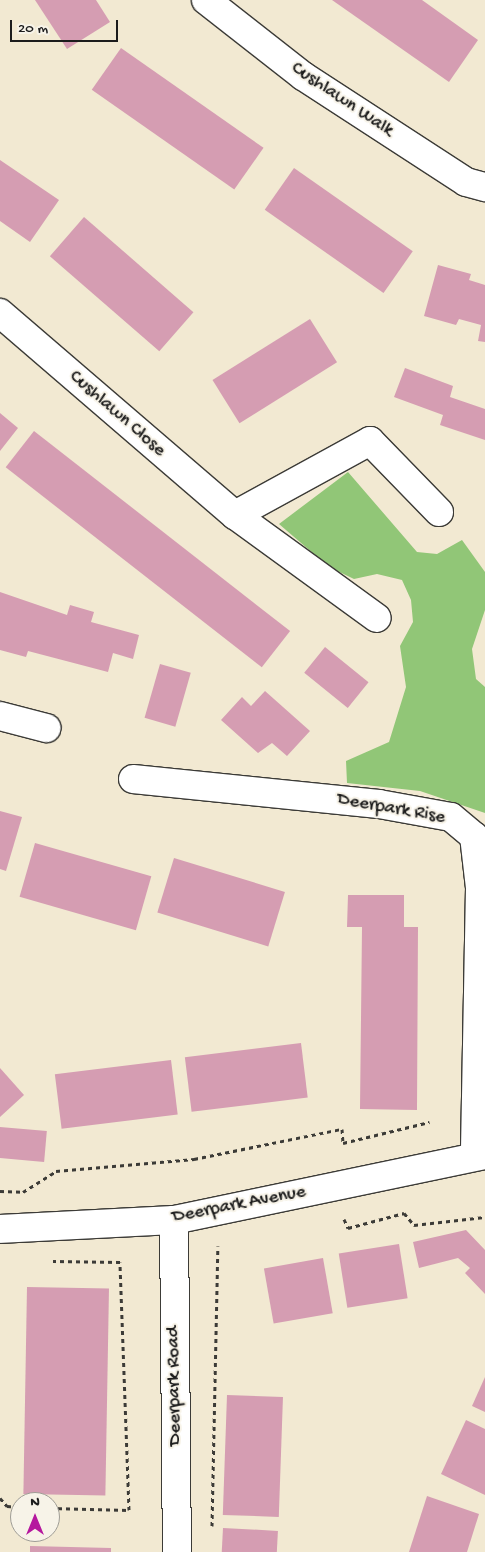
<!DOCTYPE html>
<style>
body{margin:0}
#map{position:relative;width:485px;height:1552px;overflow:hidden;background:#f2e9d2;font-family:"Gochi Hand",sans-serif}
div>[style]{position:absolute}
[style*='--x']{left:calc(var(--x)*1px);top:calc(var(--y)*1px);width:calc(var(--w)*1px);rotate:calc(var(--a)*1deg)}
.green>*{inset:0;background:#91c677}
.building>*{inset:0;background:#d59db2;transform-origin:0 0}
.path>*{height:3px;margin-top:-1.5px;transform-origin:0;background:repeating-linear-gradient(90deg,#3c3b37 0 4px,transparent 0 8px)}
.roads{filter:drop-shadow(1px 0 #3c3b37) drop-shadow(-1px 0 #3c3b37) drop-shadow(0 1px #3c3b37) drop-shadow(0 -1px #3c3b37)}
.minor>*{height:28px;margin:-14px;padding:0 14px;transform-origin:14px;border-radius:14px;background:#fff}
span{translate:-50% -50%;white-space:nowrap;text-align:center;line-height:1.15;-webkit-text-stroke:4px #f7f3e8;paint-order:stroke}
.street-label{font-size:19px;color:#1c1c1c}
.north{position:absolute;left:10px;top:1492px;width:50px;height:50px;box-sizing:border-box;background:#f7f3e8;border:1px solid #9f9d96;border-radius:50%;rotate:0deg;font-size:14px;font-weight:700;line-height:20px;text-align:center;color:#1c1c1c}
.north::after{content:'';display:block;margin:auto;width:18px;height:22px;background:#b5179e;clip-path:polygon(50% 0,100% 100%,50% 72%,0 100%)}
.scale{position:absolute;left:10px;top:20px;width:108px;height:22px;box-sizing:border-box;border:2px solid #1c1c1c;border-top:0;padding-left:6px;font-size:15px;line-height:18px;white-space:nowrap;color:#1c1c1c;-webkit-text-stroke:4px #f7f3e8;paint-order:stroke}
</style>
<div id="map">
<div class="green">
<div style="clip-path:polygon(348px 472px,417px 552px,437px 554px,462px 540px,485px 572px,485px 610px,472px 649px,476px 679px,485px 687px,485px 813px,420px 791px,347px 783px,346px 761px,389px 742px,406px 687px,400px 646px,413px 622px,411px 600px,402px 580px,377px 574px,354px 579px,329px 567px,279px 524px)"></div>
</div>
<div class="building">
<div style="clip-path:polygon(35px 0,96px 0,110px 22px,67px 49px)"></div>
<div style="clip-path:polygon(332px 0,422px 0,478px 40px,449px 82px)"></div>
<div style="left:121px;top:48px;width:174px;height:51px;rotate:35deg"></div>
<div style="clip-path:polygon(0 160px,59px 200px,30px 242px,0 221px)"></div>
<div style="left:294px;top:168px;width:145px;height:51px;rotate:35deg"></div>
<div style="left:84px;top:217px;width:145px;height:52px;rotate:41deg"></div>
<div style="clip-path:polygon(438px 265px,471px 274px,469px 280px,485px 285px,485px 342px,478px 341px,481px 325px,459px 319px,456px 325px,424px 316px)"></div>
<div style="left:310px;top:319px;width:51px;height:115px;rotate:58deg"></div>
<div style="clip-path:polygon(405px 368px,453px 386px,450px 397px,485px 409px,485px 440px,440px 425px,443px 415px,394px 397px)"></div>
<div style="clip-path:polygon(0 413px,18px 428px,0 451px)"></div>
<div style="left:34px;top:431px;width:325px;height:46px;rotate:38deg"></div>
<div style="clip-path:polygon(0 592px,67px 615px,70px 605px,94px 612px,91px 622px,139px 635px,133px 659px,113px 653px,108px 672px,28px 651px,26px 657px,0 650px)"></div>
<div style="left:325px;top:647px;width:56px;height:33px;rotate:39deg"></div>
<div style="left:160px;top:664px;width:32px;height:56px;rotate:16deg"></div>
<div style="clip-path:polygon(265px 691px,310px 731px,287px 756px,272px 743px,258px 753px,221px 720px,242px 697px,251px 706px)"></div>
<div style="clip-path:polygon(0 811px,22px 817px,6px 871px,0 869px)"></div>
<div style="left:35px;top:843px;width:121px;height:56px;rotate:16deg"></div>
<div style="left:174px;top:858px;width:116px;height:57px;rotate:17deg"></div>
<div style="clip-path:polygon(348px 895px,404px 895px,404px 927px,418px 927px,417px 1110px,360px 1109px,362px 927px,347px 927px)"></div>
<div style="left:301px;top:1043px;width:55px;height:117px;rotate:83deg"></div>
<div style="left:171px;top:1060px;width:55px;height:117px;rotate:83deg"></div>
<div style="clip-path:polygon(0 1068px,24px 1095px,0 1117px)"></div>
<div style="left:0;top:1127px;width:47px;height:31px;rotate:5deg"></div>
<div style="clip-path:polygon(466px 1230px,485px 1250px,485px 1294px,465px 1273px,470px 1268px,458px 1258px,419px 1268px,413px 1242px)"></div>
<div style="left:399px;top:1244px;width:55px;height:61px;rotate:81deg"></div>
<div style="left:323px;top:1258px;width:56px;height:60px;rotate:80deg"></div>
<div style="left:27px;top:1287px;width:82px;height:207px;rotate:1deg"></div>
<div style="clip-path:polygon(485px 1377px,485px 1412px,472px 1406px)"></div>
<div style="left:227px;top:1395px;width:56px;height:120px;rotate:2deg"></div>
<div style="clip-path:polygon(466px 1420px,485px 1429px,485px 1495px,441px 1474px)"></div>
<div style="clip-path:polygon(427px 1496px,479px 1514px,467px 1552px,409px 1552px)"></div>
<div style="left:223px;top:1528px;width:55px;height:24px;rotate:3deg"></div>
<div style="clip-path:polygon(30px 1546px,111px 1548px,111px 1552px,30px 1552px)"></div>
</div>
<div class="path">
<div style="--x:0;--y:1191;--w:23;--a:2"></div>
<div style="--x:23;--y:1192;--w:39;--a:-32"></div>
<div style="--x:56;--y:1171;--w:139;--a:-5"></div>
<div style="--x:194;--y:1159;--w:151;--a:-11.5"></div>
<div style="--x:342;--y:1129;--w:14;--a:86"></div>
<div style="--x:343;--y:1143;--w:89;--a:-13.7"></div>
<div style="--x:344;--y:1219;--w:10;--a:66"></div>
<div style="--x:348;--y:1228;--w:58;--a:-15"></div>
<div style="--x:404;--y:1213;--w:16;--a:50"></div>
<div style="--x:414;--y:1225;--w:71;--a:-6.4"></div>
<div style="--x:0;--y:1498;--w:11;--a:49"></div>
<div style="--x:7;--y:1506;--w:13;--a:4"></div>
<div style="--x:50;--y:1508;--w:79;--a:1.5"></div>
<div style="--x:129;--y:1510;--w:248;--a:-92.1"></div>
<div style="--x:120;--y:1262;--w:67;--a:-179.1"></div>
<div style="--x:212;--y:1526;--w:280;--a:-88.8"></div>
</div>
<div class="roads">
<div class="minor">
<div style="--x:206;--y:0;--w:123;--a:38.1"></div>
<div style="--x:303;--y:76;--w:194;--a:33"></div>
<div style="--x:466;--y:182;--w:20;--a:15"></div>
<div style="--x:0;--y:313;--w:310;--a:40.7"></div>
<div style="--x:235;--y:515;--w:175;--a:36"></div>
<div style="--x:235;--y:515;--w:154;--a:-28.7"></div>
<div style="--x:370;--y:441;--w:99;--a:45.8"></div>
<div style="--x:0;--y:716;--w:48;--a:14.6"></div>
<div style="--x:133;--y:779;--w:247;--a:5.8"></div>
<div style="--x:379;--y:804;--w:73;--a:10.2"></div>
<div style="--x:451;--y:817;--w:30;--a:40"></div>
<div style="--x:474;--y:836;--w:52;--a:83.4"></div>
<div style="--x:480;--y:888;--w:267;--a:91.1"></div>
<div style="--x:174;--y:1220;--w:332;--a:89.5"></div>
<div style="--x:0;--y:1229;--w:174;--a:-3"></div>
<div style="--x:174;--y:1220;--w:318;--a:-11.8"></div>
</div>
</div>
<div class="street-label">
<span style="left:342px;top:100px;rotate:34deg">Cushlawn Walk</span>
<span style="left:117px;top:414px;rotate:41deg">Cushlawn Close</span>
<span style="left:391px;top:809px;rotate:10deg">Deerpark Rise</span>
<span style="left:239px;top:1205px;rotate:-11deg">Deerpark Avenue</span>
<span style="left:175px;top:1386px;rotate:-91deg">Deerpark Road</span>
</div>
<div class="north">N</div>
<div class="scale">20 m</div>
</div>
